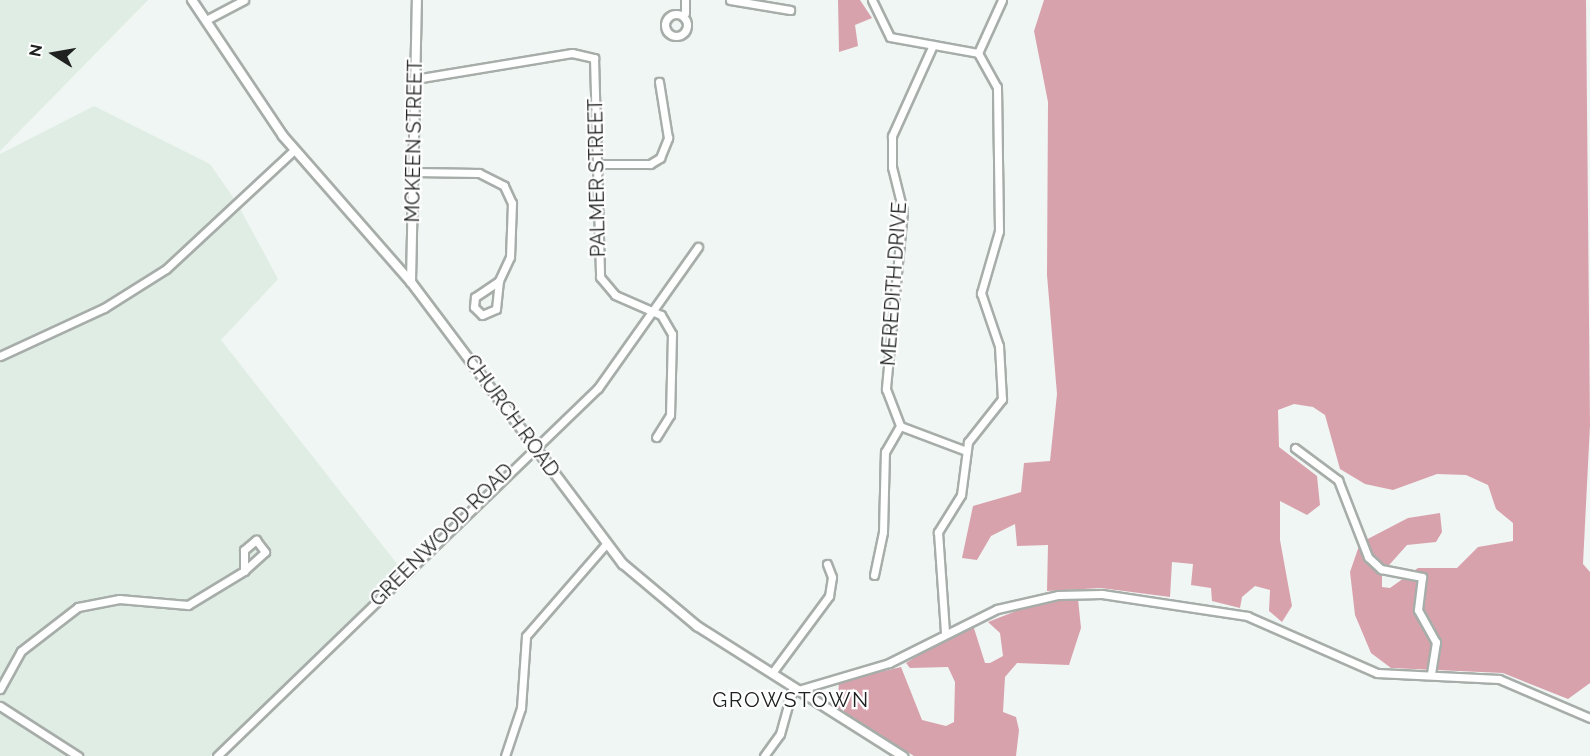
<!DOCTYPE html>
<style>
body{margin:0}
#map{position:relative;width:1590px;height:756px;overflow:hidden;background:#f0f6f3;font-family:Raleway,sans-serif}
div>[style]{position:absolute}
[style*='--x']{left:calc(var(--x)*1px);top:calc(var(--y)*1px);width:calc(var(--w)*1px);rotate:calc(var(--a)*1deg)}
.built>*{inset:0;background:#e0ede5}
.forest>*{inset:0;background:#d8a2ad}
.roads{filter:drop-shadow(2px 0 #a7ada9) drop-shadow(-2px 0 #a7ada9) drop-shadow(0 2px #a7ada9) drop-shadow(0 -2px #a7ada9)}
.minor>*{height:7px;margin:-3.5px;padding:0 3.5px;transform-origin:3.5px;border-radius:3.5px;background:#fff}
.minor>.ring{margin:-3.5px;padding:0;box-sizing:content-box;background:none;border:7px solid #fff;border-radius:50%}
.tertiary>*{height:8px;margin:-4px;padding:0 4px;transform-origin:4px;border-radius:4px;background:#fff}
span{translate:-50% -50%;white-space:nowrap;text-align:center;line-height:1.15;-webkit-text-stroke:4.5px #fff;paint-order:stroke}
.street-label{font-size:20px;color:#202221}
.neighbourhood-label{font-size:21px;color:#202221;letter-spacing:1.5px}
.north{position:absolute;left:24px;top:24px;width:60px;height:60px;-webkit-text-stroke:4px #fff;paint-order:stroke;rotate:281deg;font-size:16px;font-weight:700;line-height:24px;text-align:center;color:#202221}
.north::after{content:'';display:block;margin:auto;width:21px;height:27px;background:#202221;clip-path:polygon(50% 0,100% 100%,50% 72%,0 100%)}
</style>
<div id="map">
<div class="built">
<div style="clip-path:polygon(0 0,148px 0,0 151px)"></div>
<div style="clip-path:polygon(94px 106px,210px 164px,237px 203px,278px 279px,221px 340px,402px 570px,210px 756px,0 756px,0 154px)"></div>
</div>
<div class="forest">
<div style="clip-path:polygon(838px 0,860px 0,872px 18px,855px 25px,858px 46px,839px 52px)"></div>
<div style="clip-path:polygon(1044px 0,1586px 0,1590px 425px,1583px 564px,1590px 572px,1590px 683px,1568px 699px,1503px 673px,1391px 668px,1371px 653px,1355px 615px,1350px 572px,1360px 543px,1408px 518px,1440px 513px,1442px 532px,1436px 542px,1407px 545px,1382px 573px,1382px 587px,1390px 588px,1418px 568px,1457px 568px,1478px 547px,1513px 541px,1513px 523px,1496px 509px,1488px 485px,1466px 475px,1437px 474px,1393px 490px,1365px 484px,1340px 469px,1325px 415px,1313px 407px,1294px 404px,1278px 410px,1279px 447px,1317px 476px,1320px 505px,1307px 515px,1280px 501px,1280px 540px,1292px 606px,1282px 622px,1269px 611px,1270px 590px,1255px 586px,1242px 597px,1240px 608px,1212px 601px,1211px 588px,1191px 585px,1193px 564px,1172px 562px,1170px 597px,1101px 588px,1047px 591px,1048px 545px,1017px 546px,1015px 524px,991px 536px,977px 560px,962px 558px,973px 506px,1021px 492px,1024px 463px,1050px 461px,1057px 394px,1047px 275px,1048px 102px,1034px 31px)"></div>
<div style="clip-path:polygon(1078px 599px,1081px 628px,1069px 665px,1017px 663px,1005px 677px,1003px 712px,1016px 717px,1019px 730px,1016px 756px,914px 756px,837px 709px,839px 682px,901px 667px,922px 720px,946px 726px,954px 722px,955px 682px,948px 667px,910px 668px,906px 663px,972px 622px,985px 663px,990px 663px,1003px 656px,1000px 633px,988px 622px,1039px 602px)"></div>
</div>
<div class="roads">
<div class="minor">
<div style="--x:730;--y:0;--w:61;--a:9.5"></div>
<div style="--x:872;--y:0;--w:41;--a:64.1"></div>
<div style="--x:890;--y:37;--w:89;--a:10.3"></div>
<div style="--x:978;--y:53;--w:39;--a:61"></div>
<div style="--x:997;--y:87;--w:144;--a:89.2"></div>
<div style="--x:999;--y:231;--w:65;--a:106.2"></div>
<div style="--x:981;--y:293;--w:56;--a:71.2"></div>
<div style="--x:999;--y:346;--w:53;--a:86.8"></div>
<div style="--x:1002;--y:399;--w:55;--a:128.3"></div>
<div style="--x:968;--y:442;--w:53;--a:97.5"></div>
<div style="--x:961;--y:495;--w:44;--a:121.9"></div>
<div style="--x:938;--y:532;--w:100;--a:86"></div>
<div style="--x:685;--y:13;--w:13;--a:-90"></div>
<div class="ring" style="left:665px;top:14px;width:15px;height:15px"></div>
<div style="--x:206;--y:20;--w:43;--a:-27.8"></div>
<div style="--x:933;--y:45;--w:100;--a:114.3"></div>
<div style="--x:892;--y:136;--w:31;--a:90"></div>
<div style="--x:892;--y:167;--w:45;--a:76"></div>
<div style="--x:903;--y:211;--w:179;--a:95.5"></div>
<div style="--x:886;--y:389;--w:40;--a:69"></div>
<div style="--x:900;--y:426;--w:68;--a:20.6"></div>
<div style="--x:978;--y:53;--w:58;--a:-65.6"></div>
<div style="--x:415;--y:79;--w:159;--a:-9.4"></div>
<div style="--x:572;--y:53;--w:23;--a:13"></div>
<div style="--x:594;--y:58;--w:219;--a:88.4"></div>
<div style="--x:600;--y:277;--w:23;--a:50"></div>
<div style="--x:615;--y:295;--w:50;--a:23.5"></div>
<div style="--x:661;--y:315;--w:22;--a:60"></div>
<div style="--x:672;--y:334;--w:81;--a:91.4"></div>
<div style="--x:670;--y:415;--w:26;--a:122"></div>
<div style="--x:595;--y:164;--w:55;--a:0"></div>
<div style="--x:650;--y:164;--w:12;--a:-31"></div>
<div style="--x:660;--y:158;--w:22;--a:-68"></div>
<div style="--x:668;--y:138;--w:57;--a:-99.1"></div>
<div style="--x:415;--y:172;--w:64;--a:0.9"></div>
<div style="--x:479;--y:173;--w:28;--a:27"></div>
<div style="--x:504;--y:186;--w:19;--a:65"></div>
<div style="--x:512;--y:203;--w:54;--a:92.1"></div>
<div style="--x:510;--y:257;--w:26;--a:115"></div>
<div style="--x:499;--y:281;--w:29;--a:146"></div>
<div style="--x:475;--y:297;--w:10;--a:96"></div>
<div style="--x:474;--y:307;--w:11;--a:45"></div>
<div style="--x:482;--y:315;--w:15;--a:-23"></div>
<div style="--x:496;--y:309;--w:28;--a:-84"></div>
<div style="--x:0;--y:356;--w:115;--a:-24.8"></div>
<div style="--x:104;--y:308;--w:73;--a:-32.2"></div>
<div style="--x:166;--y:269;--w:175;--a:-42.9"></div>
<div style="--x:1295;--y:448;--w:54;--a:36.7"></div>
<div style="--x:1338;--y:480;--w:83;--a:68.7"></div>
<div style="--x:1368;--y:557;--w:18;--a:43"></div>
<div style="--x:1381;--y:569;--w:42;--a:11"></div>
<div style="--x:1422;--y:577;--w:33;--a:97"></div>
<div style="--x:1418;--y:610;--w:37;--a:61"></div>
<div style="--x:1436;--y:642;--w:33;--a:99"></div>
<div style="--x:256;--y:540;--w:15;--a:53"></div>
<div style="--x:265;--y:552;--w:28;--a:138"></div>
<div style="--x:244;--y:571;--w:21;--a:-90"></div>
<div style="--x:244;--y:550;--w:16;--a:-40"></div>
<div style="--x:874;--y:575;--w:44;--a:-78.2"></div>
<div style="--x:883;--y:532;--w:80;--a:-88.6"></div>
<div style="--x:885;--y:452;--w:30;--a:-60"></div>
<div style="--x:772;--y:673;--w:96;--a:-53.5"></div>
<div style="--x:829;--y:596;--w:19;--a:-81"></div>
<div style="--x:832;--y:577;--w:14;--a:-111"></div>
<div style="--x:0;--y:689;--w:43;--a:-61.1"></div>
<div style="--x:21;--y:651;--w:72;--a:-37.7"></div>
<div style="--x:78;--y:607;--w:42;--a:-11"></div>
<div style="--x:119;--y:599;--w:69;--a:5"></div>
<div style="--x:188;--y:605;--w:66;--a:-31.3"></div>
<div style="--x:798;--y:690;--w:95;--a:-16.5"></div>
<div style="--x:889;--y:663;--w:121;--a:-26.6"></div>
<div style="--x:997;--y:609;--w:63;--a:-12.9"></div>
<div style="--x:1058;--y:595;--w:44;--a:-1.3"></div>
<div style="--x:1102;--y:594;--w:147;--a:8.6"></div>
<div style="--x:1247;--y:616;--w:142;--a:23.7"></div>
<div style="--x:1377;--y:673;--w:122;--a:2.8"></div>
<div style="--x:1499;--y:679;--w:99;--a:23.2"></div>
<div style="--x:0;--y:706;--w:93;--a:32.7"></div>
<div style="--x:217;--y:756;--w:530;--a:-44.01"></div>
<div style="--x:598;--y:388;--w:173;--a:-54.7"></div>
<div style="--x:505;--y:756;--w:51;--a:-71.6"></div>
<div style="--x:521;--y:708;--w:72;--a:-86"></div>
<div style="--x:526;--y:636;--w:122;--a:-49"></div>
<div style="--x:764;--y:756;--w:27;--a:-54"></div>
<div style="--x:780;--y:734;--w:49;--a:-74.5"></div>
</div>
<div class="tertiary">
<div style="--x:192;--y:0;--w:164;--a:56.2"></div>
<div style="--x:283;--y:136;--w:194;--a:48.8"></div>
<div style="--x:411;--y:282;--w:353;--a:53.1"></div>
<div style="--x:623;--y:564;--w:97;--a:40"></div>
<div style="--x:697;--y:626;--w:244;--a:32.3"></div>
<div style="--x:411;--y:282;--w:282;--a:-88.8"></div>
</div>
</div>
<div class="street-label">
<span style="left:414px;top:141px;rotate:-89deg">MCKEEN STREET</span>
<span style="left:597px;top:178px;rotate:-91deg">PALMER STREET</span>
<span style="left:894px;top:284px;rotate:-86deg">MEREDITH DRIVE</span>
<span style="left:512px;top:416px;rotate:54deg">CHURCH ROAD</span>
<span style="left:442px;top:535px;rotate:-45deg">GREENWOOD ROAD</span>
</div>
<div class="neighbourhood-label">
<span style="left:791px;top:700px">GROWSTOWN</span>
</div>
<div class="north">N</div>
</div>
